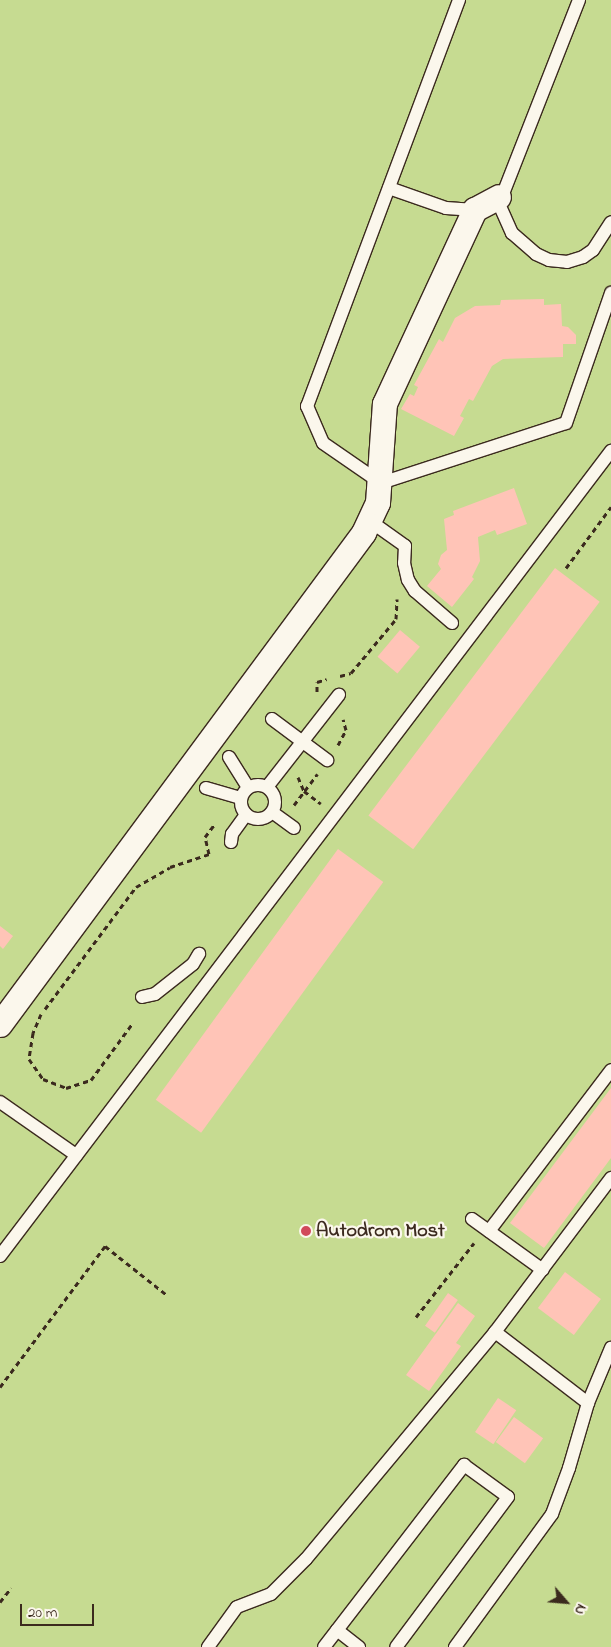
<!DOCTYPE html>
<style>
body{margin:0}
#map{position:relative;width:611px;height:1647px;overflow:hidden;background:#fce8dc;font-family:"Indie Flower",sans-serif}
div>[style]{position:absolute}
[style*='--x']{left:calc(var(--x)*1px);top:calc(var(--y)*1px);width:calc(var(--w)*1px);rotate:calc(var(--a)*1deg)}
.green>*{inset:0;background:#c6db91;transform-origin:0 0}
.building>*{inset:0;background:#ffc4b7;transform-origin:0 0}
.path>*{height:3px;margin-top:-1.5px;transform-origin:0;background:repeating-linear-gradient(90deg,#3b2a1e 0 5px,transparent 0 9px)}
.roads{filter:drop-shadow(1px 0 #3b2a1e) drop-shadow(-1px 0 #3b2a1e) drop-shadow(0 1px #3b2a1e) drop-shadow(0 -1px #3b2a1e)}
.service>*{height:12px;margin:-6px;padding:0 6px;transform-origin:6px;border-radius:6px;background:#fbf7ec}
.service>.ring{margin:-6px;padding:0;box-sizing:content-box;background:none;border:12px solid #fbf7ec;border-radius:50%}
.minor>*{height:24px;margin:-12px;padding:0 12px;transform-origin:12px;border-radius:12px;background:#fbf7ec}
.dots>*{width:14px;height:14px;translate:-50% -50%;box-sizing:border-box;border:2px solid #fbf7ec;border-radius:50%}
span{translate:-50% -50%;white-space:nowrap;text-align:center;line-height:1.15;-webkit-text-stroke:4.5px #fbf7ec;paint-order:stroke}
.poi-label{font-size:20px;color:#3b2a1e;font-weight:700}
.left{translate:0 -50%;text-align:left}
.north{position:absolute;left:541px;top:1577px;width:50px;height:50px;-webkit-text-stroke:4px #fbf7ec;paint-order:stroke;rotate:117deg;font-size:14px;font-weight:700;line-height:20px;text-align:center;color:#3b2a1e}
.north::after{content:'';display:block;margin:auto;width:18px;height:22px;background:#3b2a1e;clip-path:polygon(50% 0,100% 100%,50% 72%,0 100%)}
.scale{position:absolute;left:20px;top:1604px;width:74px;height:22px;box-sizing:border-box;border:2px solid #3b2a1e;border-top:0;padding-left:6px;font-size:15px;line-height:18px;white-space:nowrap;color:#3b2a1e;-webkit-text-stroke:4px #fbf7ec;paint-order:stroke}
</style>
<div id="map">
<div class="green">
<div style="left:0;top:0;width:611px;height:1647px"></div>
</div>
<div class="building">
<div style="clip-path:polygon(544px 299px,544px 305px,561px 304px,562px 326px,568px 327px,576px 335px,576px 344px,563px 344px,563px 357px,503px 359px,492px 366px,473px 401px,469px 399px,460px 416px,464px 418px,454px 436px,401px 409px,410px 394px,414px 396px,418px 387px,414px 385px,439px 339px,443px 342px,455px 318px,475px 306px,500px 305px,501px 300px)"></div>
<div style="clip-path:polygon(514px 488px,527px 524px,497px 535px,495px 530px,478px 537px,480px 561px,472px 577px,474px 579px,452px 607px,427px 586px,441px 569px,438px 564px,441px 555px,447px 550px,444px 519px,454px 515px,453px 511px)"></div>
<div style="left:555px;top:568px;width:56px;height:310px;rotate:37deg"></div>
<div style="left:400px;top:630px;width:26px;height:35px;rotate:40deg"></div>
<div style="left:338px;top:849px;width:56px;height:310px;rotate:36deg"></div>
<div style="clip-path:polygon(0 926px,13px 936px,3px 949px,0 946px)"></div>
<div style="clip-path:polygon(611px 1088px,611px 1158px,544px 1248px,510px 1223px)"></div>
<div style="left:565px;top:1272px;width:45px;height:45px;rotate:37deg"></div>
<div style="left:448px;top:1293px;width:12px;height:40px;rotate:35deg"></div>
<div style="clip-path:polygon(458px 1303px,475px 1316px,456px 1343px,461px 1346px,429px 1391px,406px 1375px)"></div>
<div style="left:498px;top:1398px;width:22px;height:41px;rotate:34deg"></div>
<div style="left:514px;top:1417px;width:36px;height:31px;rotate:36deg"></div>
</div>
<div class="path">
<div style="--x:566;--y:568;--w:76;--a:-53.6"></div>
<div style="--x:340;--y:676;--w:11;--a:-15"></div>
<div style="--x:351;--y:673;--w:70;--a:-50.2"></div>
<div style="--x:396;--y:619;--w:20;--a:-87"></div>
<div style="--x:317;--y:692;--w:10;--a:-90"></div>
<div style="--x:317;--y:682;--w:10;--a:-17"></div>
<div style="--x:338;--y:745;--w:17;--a:-62"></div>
<div style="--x:346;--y:730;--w:11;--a:-105"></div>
<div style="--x:298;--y:777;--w:15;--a:67"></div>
<div style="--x:304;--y:791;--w:21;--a:37"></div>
<div style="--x:294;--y:805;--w:39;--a:-53"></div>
<div style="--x:45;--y:1009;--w:152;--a:-53.3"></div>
<div style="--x:136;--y:887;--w:39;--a:-30"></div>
<div style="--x:170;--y:867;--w:41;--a:-18.4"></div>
<div style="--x:209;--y:854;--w:17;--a:-103"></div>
<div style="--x:205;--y:837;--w:15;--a:-53"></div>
<div style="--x:41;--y:1014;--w:21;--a:113"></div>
<div style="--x:33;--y:1033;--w:26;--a:99"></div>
<div style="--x:29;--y:1059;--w:24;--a:55"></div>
<div style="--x:43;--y:1079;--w:25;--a:21"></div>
<div style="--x:66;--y:1088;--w:26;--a:-18"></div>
<div style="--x:91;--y:1080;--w:69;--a:-53.8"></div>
<div style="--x:416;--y:1317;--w:94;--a:-51.9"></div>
<div style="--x:0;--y:1387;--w:176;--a:-53.3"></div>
<div style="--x:105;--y:1246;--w:80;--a:38.4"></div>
<div style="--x:0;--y:1602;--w:18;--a:-52"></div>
</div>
<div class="roads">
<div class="service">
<div style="--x:459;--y:0;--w:434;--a:110.5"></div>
<div style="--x:307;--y:406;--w:40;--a:66.6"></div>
<div style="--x:323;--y:443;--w:70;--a:34.6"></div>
<div style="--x:381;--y:483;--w:194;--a:-18"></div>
<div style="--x:566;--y:423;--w:138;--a:-70.9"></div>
<div style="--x:579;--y:0;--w:219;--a:111.4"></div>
<div style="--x:499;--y:204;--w:32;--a:66"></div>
<div style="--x:512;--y:233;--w:32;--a:41"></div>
<div style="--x:536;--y:254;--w:14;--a:25"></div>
<div style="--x:549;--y:260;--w:18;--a:6"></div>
<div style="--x:567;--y:262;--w:17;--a:-17"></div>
<div style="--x:583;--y:257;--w:12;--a:-35"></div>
<div style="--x:593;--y:250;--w:33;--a:-57"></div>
<div style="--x:389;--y:188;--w:60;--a:19.3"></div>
<div style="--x:446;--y:208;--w:29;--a:4"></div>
<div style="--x:370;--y:521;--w:43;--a:35.5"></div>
<div style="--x:405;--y:546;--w:17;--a:93"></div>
<div style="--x:404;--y:563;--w:17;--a:77"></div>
<div style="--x:408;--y:580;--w:13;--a:58"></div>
<div style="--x:415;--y:591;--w:49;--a:40.9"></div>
<div style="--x:272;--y:719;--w:69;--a:36.7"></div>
<div style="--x:229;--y:757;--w:36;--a:58"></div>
<div class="ring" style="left:241px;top:785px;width:22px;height:22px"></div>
<div style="--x:267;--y:787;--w:117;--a:-52"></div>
<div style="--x:206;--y:788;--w:35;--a:16"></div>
<div style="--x:272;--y:812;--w:27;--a:36"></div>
<div style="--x:231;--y:842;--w:8;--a:-83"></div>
<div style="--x:232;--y:834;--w:24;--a:-54"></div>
<div style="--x:142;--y:997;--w:13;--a:-13"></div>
<div style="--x:155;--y:994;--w:48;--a:-38.3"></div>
<div style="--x:193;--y:964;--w:12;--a:-59"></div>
<div style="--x:0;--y:1102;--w:93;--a:34.9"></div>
<div style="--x:472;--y:1219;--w:87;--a:35.7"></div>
<div style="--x:489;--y:1231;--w:202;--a:-52.8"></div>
<div style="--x:0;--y:1256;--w:1011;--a:-52.8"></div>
<div style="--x:495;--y:1332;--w:117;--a:37.4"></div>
<div style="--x:337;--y:1630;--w:28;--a:38"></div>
<div style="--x:208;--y:1647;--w:49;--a:-54.1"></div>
<div style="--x:237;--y:1607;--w:36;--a:-21"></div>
<div style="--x:271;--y:1594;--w:49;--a:-45"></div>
<div style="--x:306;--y:1559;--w:295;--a:-50.2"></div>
<div style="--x:495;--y:1332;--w:193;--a:-53"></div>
<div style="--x:324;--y:1647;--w:230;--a:-52.4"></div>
<div style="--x:464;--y:1465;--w:54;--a:36"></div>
<div style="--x:508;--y:1497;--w:187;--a:126.7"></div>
<div style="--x:455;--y:1647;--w:165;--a:-53.9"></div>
<div style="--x:552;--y:1514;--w:49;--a:-69.7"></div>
<div style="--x:569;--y:1468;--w:68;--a:-73.7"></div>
<div style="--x:588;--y:1403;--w:60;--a:-67.3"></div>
</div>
<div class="minor">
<div style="--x:0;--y:1025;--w:612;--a:-53.5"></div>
<div style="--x:364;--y:533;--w:33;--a:-65"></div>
<div style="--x:378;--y:503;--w:99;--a:-86"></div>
<div style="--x:385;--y:404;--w:214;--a:-65.1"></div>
<div style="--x:475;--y:210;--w:27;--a:-28"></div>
</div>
</div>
<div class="dots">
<div style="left:306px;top:1231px;background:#d1495b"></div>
</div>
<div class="poi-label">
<span class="left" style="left:316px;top:1231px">Autodrom Most</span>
</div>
<div class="north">N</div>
<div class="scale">20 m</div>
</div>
